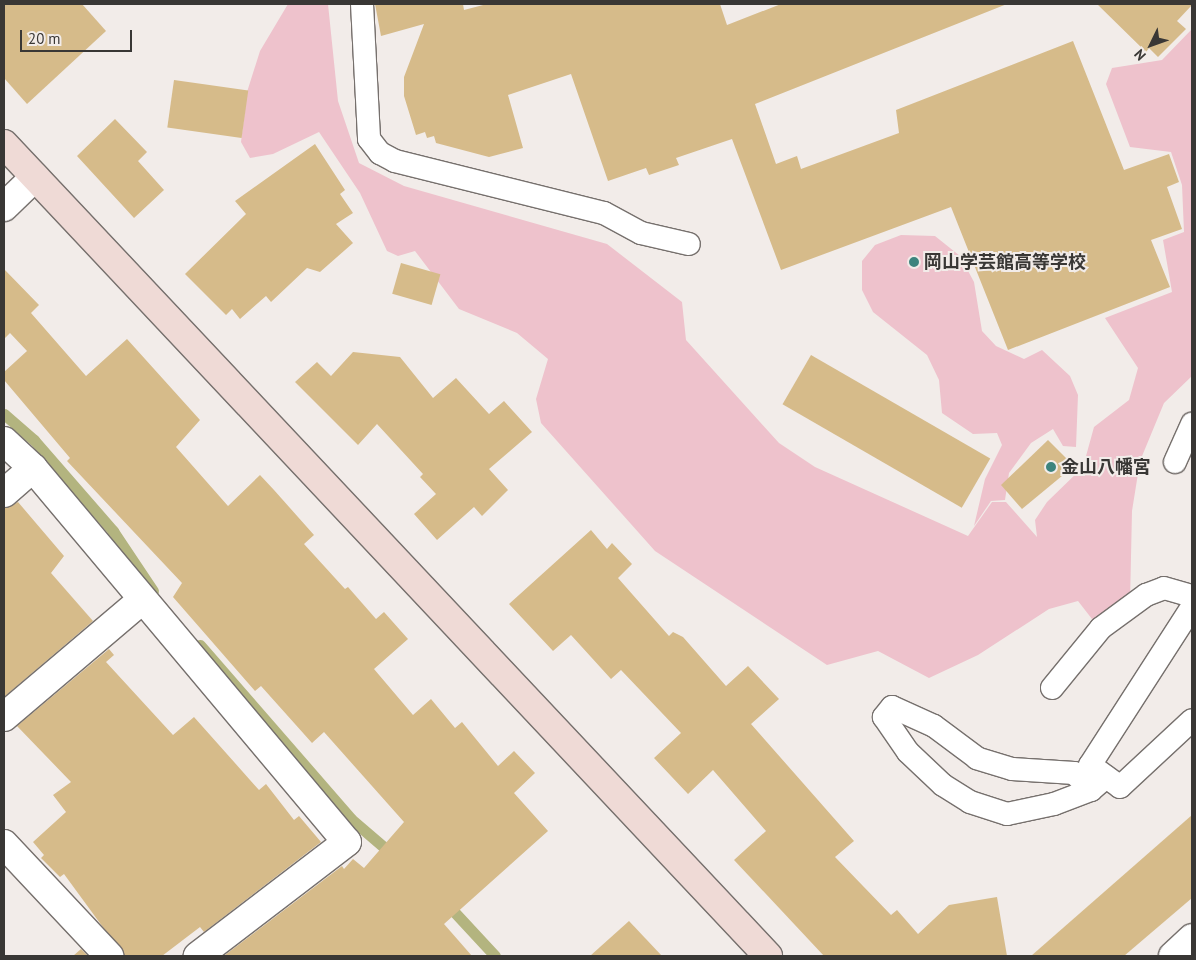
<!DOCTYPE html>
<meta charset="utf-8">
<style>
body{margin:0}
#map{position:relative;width:1196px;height:960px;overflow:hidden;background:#f2ece9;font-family:"PT Sans","Noto Sans JP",sans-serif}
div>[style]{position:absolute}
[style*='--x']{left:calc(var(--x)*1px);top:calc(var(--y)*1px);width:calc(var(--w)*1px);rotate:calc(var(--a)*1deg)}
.green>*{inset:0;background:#eec2cc}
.stream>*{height:11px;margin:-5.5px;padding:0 5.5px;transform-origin:5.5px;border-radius:5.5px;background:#b3b47f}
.building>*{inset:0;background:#d6bb8a;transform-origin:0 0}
.roads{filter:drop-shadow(1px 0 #76706d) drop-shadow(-1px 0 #76706d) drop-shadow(0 1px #76706d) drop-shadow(0 -1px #76706d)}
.lane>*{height:22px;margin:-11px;padding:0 11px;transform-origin:11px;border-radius:11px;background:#fff}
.street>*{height:28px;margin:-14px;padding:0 14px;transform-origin:14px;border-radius:14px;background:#fff}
.secondary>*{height:28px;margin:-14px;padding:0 14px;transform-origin:14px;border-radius:14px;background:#efdad6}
.dots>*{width:14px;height:14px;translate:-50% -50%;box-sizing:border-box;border:2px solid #f2ece9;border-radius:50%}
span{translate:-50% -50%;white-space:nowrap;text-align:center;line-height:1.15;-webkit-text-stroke:4px #f2ece9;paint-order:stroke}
.poi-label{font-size:18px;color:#393735;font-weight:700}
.left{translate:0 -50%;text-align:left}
.frame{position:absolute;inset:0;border:5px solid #393735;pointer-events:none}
.north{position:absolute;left:1126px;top:20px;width:50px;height:50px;-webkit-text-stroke:4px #f2ece9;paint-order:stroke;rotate:228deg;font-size:14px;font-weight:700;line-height:20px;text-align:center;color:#393735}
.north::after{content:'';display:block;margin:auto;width:18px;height:22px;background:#393735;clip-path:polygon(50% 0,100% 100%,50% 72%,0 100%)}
.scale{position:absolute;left:20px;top:30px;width:112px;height:22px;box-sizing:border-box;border:2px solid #393735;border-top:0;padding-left:6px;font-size:15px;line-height:18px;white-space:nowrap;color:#393735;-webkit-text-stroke:4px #f2ece9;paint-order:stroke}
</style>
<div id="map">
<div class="green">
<div style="clip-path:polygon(288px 4px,328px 4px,338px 101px,359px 163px,404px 186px,607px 244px,682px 302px,686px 340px,779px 443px,815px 467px,968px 536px,992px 502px,1006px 502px,1037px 537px,1035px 520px,1047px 502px,1083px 467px,1094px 427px,1129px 400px,1138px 368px,1105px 318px,1172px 292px,1163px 240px,1184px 232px,1182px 185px,1171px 152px,1130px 147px,1106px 84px,1112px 68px,1162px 60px,1192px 29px,1192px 376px,1164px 403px,1140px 461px,1132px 511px,1130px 603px,1092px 619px,1078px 601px,1049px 609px,978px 655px,929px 678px,878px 651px,827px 665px,655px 551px,541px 423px,536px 399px,548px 359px,517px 333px,459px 309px,415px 251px,398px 256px,387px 251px,360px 193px,319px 132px,273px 154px,250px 158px,241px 142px,247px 92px,260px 51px)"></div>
<div style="clip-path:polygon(901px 235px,935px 236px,960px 256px,974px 282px,982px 331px,996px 346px,1024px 359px,1042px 350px,1070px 376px,1078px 395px,1076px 447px,1063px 446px,1053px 429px,1031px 443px,1009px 473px,1005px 500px,991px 501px,974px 526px,985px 479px,1002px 445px,997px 433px,973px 434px,942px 413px,939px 380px,927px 355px,873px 312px,862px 290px,862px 261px,875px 245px)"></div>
</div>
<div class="stream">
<div style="--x:4;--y:414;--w:40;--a:41"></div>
<div style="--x:34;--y:440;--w:121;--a:49"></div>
<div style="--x:113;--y:531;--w:72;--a:56.3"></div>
<div style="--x:200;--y:645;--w:230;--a:49"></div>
<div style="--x:351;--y:819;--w:55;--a:40.6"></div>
<div style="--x:446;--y:903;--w:72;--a:47.2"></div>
</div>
<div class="building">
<div style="clip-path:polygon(4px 4px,82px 4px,106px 31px,27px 104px,4px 78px)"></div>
<div style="clip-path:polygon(375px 4px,463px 4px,464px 10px,487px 4px,720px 4px,727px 25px,781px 4px,1007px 4px,755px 104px,776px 164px,797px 156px,801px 169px,899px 133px,896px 110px,1073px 41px,1124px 170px,1169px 154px,1179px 182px,1167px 187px,1182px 229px,1151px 240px,1170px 287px,1008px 350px,951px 207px,781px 270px,732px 139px,676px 158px,679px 165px,649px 175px,646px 168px,608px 181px,571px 74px,508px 95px,523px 148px,489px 157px,436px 143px,434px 136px,427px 138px,425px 132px,416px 135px,404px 96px,404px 77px,424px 24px,381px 36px)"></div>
<div style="clip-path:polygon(1097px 4px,1192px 4px,1192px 5px,1177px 21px,1186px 29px,1158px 57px,1149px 48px,1146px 52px)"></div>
<div style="left:174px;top:80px;width:75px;height:48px;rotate:8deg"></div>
<div style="clip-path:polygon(115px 119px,147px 152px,138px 161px,164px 190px,134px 218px,77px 156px)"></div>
<div style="clip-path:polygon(315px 144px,345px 190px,340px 194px,353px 213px,336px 224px,353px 243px,320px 272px,307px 268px,271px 302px,266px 296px,240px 319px,232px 309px,226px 315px,185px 274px,246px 214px,235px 201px)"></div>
<div style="left:401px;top:263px;width:41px;height:32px;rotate:16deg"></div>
<div style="clip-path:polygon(4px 269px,39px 305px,31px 313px,86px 376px,127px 339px,200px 420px,176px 447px,228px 506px,260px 475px,274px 490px,314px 535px,304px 544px,345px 589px,348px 587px,376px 619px,384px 612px,408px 639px,374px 669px,413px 715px,431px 699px,455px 728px,462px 722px,498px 766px,514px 751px,535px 773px,514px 793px,548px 831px,444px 924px,472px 956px,225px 955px,342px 866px,344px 869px,353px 859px,364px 868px,404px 822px,324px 732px,312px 743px,261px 686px,255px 691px,173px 597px,182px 583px,67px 461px,70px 458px,4px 380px,4px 372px,27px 351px,10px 333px,4px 339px)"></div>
<div style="clip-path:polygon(353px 352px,400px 357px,433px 398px,456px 378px,489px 414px,504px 401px,532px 432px,489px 469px,508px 490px,482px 516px,474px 507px,437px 540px,414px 514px,436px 494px,420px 477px,423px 474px,377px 424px,358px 445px,295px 382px,317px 362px,331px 376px)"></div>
<div style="left:811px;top:355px;width:207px;height:57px;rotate:30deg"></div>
<div style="clip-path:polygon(1048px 440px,1074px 466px,1022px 509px,1001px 485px)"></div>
<div style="clip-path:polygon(18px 502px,64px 556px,51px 573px,93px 621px,4px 697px,4px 508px)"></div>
<div style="clip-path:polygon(591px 530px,607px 549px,612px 543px,632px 564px,618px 578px,669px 636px,673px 632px,683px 637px,726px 686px,748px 666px,779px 699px,751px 724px,854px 841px,835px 857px,891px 915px,897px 910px,918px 934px,949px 905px,997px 897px,1007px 956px,824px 956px,734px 860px,766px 831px,713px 770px,688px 794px,654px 758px,681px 733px,621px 670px,611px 679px,571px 635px,553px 651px,509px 604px)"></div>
<div style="clip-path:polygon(109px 649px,114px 655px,106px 662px,173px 735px,194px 717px,259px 790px,266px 784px,294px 820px,299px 816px,321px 842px,204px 932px,200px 927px,162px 956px,124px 956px,64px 874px,60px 877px,41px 858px,44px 855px,33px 842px,66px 812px,53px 795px,71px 782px,17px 726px)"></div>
<div style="clip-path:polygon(1192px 815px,1192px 898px,1124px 956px,1031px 956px)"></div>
<div style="clip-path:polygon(629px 921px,662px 956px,590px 956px)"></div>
<div style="clip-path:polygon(81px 949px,88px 956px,73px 956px)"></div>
</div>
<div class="roads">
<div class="lane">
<div style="--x:362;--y:4;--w:135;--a:87"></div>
<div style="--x:369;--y:139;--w:18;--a:52"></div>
<div style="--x:380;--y:153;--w:17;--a:28"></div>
<div style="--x:395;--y:161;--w:215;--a:14"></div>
<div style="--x:604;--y:213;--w:42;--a:28.4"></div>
<div style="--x:641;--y:233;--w:49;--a:12.9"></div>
<div style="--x:1175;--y:462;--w:42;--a:-65.9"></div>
<div style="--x:1192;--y:607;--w:188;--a:122.8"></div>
<div style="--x:1090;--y:765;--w:37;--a:36"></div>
<div style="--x:1120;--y:787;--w:98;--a:-42.9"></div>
<div style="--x:1052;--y:688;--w:77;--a:-50.8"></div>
<div style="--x:1101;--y:628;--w:56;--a:-36.3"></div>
<div style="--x:1146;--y:595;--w:19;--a:-21"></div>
<div style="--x:1164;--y:588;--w:29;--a:16"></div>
<div style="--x:1091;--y:790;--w:24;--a:-135"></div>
<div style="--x:1074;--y:773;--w:62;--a:-176.3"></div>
<div style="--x:1012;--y:769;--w:37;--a:-163"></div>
<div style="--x:977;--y:758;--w:54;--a:-143.3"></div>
<div style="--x:934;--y:726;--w:46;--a:-155.7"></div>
<div style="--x:892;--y:707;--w:13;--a:129"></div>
<div style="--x:884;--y:717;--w:42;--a:55.6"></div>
<div style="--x:908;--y:752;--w:48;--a:43.3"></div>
<div style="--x:943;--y:785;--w:32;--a:32"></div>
<div style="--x:970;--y:802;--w:39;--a:18"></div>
<div style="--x:1007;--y:814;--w:48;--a:-12"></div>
<div style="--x:1054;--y:804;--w:40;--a:-21"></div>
<div style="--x:1091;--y:790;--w:20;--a:-41"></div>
</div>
<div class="street">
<div style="--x:4;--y:207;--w:43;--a:-44.1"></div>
<div style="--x:4;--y:441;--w:40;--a:43"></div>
<div style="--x:33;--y:468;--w:38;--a:139"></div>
<div style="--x:33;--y:468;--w:488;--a:50"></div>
<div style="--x:347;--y:842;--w:188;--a:142.6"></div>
<div style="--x:4;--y:717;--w:181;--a:-40.3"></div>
<div style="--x:4;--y:844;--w:154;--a:46.8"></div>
<div style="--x:1173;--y:956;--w:26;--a:-43"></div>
</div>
<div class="secondary">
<div style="--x:4;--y:144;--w:1115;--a:46.74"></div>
</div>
</div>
<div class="dots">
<div style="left:914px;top:262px;background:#3d847e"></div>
<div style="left:1051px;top:467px;background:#3d847e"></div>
</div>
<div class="poi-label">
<span class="left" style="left:924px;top:262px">岡山学芸館高等学校</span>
<span class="left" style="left:1061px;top:467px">金山八幡宮</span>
</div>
<div class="frame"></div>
<div class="north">N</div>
<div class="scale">20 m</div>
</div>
